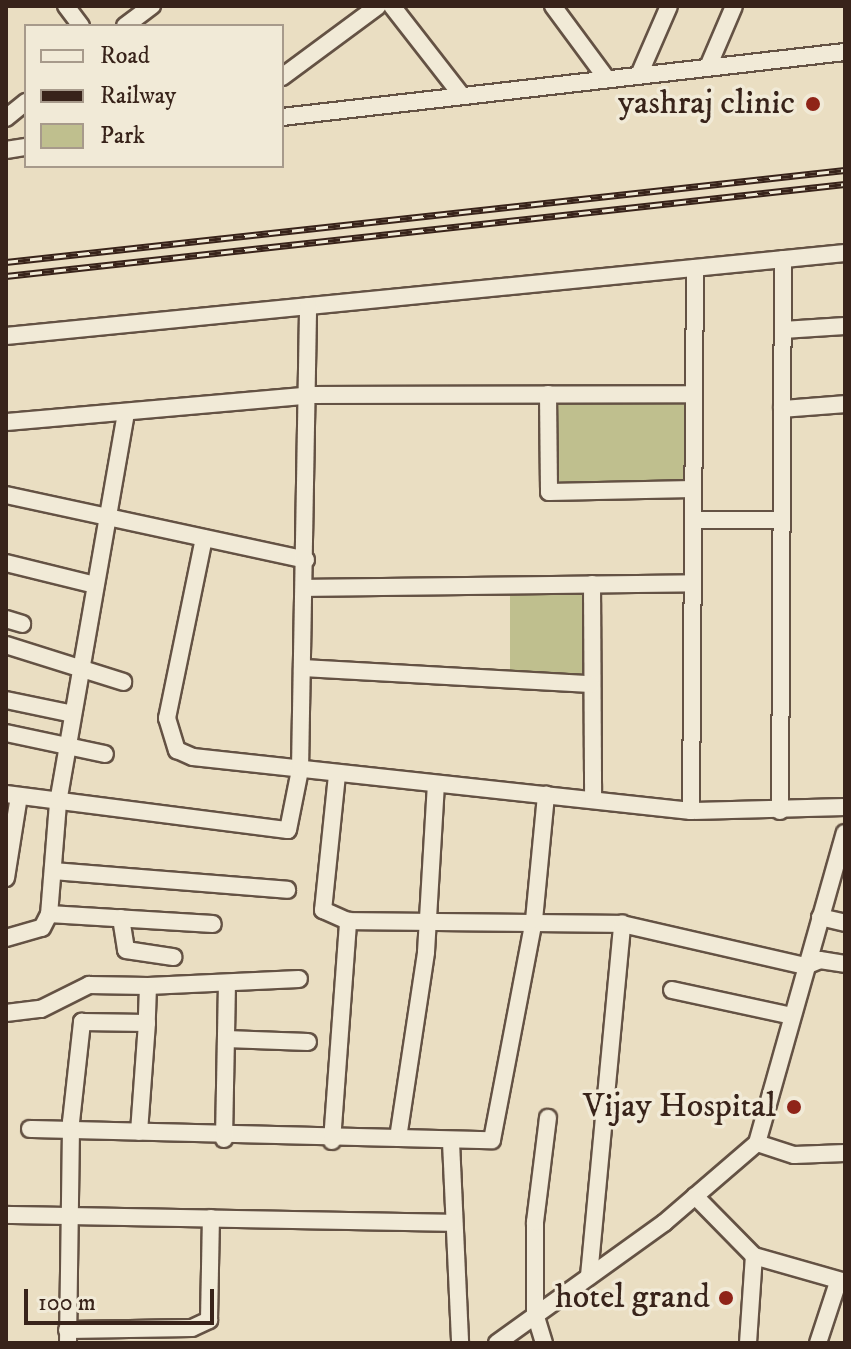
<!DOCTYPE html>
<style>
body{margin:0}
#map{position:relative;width:851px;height:1349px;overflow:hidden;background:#eadec2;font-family:"IM FELL DW Pica",serif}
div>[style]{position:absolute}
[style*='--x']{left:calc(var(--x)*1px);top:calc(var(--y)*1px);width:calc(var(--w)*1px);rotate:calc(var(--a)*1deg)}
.green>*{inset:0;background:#bfbf8e;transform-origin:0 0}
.roads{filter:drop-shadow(2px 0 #645244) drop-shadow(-2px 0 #645244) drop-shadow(0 2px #645244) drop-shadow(0 -2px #645244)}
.minor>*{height:16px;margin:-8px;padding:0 8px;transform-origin:8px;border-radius:8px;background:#f1ead7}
.rail>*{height:7px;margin-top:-3.5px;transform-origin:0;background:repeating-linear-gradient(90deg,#f1ead7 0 12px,#38231a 0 24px);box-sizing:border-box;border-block:2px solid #38231a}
.dots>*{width:22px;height:22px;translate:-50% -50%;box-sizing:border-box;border:4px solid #f1ead7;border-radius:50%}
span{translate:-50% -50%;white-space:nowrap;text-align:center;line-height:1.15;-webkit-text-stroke:7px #f1ead7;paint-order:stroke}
.poi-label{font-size:34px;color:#38231a}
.right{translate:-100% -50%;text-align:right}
.frame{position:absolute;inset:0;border:8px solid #38231a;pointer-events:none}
.legend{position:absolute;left:24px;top:24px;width:260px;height:144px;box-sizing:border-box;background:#f1ead7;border:2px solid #a79a8b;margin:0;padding:10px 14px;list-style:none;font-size:24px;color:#38231a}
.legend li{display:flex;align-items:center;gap:16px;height:40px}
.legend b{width:40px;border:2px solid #a79a8b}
.scale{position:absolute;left:24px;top:1289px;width:190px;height:36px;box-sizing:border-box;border:4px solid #38231a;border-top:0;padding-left:10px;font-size:24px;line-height:28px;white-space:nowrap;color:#38231a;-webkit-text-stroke:6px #f1ead7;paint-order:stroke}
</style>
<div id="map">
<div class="green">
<div style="left:548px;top:394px;width:146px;height:98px"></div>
<div style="left:592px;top:584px;width:100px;height:82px;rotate:90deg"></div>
</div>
<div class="roads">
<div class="minor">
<div style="--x:66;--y:6;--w:25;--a:53"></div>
<div style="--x:392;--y:6;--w:114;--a:52.1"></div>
<div style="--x:553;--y:6;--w:91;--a:53.5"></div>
<div style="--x:125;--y:26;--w:34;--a:-37"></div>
<div style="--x:708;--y:67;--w:66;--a:-66.9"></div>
<div style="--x:639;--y:75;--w:75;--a:-66.5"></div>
<div style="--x:282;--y:77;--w:119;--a:-36.5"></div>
<div style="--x:282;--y:117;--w:567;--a:-6.59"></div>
<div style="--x:6;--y:118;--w:26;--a:-39"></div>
<div style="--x:6;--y:150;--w:20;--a:-9"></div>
<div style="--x:783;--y:330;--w:62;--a:-3.7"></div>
<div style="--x:6;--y:336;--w:843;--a:-5.65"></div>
<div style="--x:548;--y:394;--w:98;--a:89.4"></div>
<div style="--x:549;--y:492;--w:144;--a:-1.2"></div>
<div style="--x:782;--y:409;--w:63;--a:-4.5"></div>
<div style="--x:126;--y:413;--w:396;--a:99.9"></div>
<div style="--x:58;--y:803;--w:111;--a:94.6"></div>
<div style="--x:49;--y:914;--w:164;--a:3.5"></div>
<div style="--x:6;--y:422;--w:307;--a:-5"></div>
<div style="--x:312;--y:395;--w:382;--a:-0.1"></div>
<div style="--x:6;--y:495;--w:307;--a:12.2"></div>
<div style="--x:693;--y:520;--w:89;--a:0"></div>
<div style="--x:204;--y:538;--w:184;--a:101.6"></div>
<div style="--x:167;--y:718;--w:34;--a:73"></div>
<div style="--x:177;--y:750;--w:17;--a:24"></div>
<div style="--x:193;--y:757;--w:501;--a:6.19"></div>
<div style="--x:691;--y:811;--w:154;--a:-1.5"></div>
<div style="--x:6;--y:563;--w:92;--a:13.9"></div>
<div style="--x:592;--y:584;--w:216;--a:89.7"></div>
<div style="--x:305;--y:588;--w:387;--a:-0.7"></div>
<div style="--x:6;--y:619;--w:17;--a:17"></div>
<div style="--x:6;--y:645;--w:123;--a:17.5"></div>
<div style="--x:302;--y:668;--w:290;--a:3.2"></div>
<div style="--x:6;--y:700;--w:68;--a:11.8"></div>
<div style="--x:6;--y:733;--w:101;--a:12"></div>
<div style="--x:337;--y:775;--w:136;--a:95.9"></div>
<div style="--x:323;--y:910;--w:27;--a:24"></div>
<div style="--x:348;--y:921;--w:274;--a:0.6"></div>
<div style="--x:622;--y:924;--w:189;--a:12.9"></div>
<div style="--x:806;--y:966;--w:15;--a:-23"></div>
<div style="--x:820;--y:960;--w:25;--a:9"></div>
<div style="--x:6;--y:794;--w:284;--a:7.3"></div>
<div style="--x:288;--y:830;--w:61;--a:-78.7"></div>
<div style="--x:300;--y:770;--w:464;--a:-89"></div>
<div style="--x:691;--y:811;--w:543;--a:-89.58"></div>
<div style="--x:780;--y:811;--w:552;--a:-89.69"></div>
<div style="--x:53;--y:871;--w:235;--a:4.6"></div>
<div style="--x:6;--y:878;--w:83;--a:-81"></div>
<div style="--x:820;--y:917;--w:26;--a:13"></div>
<div style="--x:121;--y:918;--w:32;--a:81"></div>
<div style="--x:126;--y:950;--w:48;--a:8.5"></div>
<div style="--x:6;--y:938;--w:37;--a:-16"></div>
<div style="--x:42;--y:928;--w:16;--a:-63"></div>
<div style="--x:148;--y:986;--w:151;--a:-2.7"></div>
<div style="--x:672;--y:990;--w:123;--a:12.2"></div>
<div style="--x:6;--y:1013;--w:35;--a:-7"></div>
<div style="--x:41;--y:1009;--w:54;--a:-26.6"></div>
<div style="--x:89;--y:985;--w:59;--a:1"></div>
<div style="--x:148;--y:986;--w:37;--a:92"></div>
<div style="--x:226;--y:1039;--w:82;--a:2.1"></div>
<div style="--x:30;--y:1129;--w:462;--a:1.4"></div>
<div style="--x:492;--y:1140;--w:224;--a:-79.2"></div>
<div style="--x:534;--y:920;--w:126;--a:-84.5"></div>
<div style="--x:398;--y:1138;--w:188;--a:-81.4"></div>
<div style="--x:426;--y:952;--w:166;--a:-86.6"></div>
<div style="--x:224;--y:1139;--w:156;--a:-88.9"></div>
<div style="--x:332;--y:1141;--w:221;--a:-85.8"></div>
<div style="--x:451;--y:1142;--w:201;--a:87.4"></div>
<div style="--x:757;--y:1143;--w:322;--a:-74.2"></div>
<div style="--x:695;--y:1196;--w:84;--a:45.5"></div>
<div style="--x:754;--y:1256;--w:95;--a:15.9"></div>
<div style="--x:6;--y:1215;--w:447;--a:1"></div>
<div style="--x:589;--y:1276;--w:354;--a:-84.6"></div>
<div style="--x:67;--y:1330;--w:125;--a:-0.9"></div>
<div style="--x:192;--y:1328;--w:19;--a:-25"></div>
<div style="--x:209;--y:1320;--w:102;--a:-88.9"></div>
<div style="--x:68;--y:1343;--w:221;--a:-89.2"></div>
<div style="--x:71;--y:1122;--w:101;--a:-83.7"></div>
<div style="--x:82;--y:1022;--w:65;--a:0.9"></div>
<div style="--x:147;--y:1023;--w:109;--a:94.2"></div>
<div style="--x:497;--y:1343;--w:206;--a:-35.7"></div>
<div style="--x:664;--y:1223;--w:123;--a:-40.7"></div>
<div style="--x:757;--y:1143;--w:39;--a:18"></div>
<div style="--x:794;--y:1155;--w:51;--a:-2.2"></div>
<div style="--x:544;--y:1343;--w:31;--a:-107"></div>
<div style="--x:535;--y:1313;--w:91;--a:-90"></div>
<div style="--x:535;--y:1222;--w:105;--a:-82.9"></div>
<div style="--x:748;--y:1343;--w:87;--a:-86.1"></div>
<div style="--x:818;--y:1343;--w:64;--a:-71.8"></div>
</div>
</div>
<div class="rail">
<div style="--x:6;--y:262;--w:844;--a:-6.26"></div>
<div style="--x:6;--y:276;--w:844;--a:-6.26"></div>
</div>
<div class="dots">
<div style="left:813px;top:104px;background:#8f2418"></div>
<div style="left:794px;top:1107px;background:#8f2418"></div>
<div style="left:726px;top:1298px;background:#8f2418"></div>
</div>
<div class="poi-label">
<span class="right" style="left:795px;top:104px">yashraj clinic</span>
<span class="right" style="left:776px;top:1107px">Vijay Hospital</span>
<span class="right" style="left:710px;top:1298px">hotel grand</span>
</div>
<div class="frame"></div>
<ul class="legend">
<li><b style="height:10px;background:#f1ead7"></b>Road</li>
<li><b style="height:10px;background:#38231a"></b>Railway</li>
<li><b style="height:22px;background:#bfbf8e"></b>Park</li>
</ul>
<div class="scale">100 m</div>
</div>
